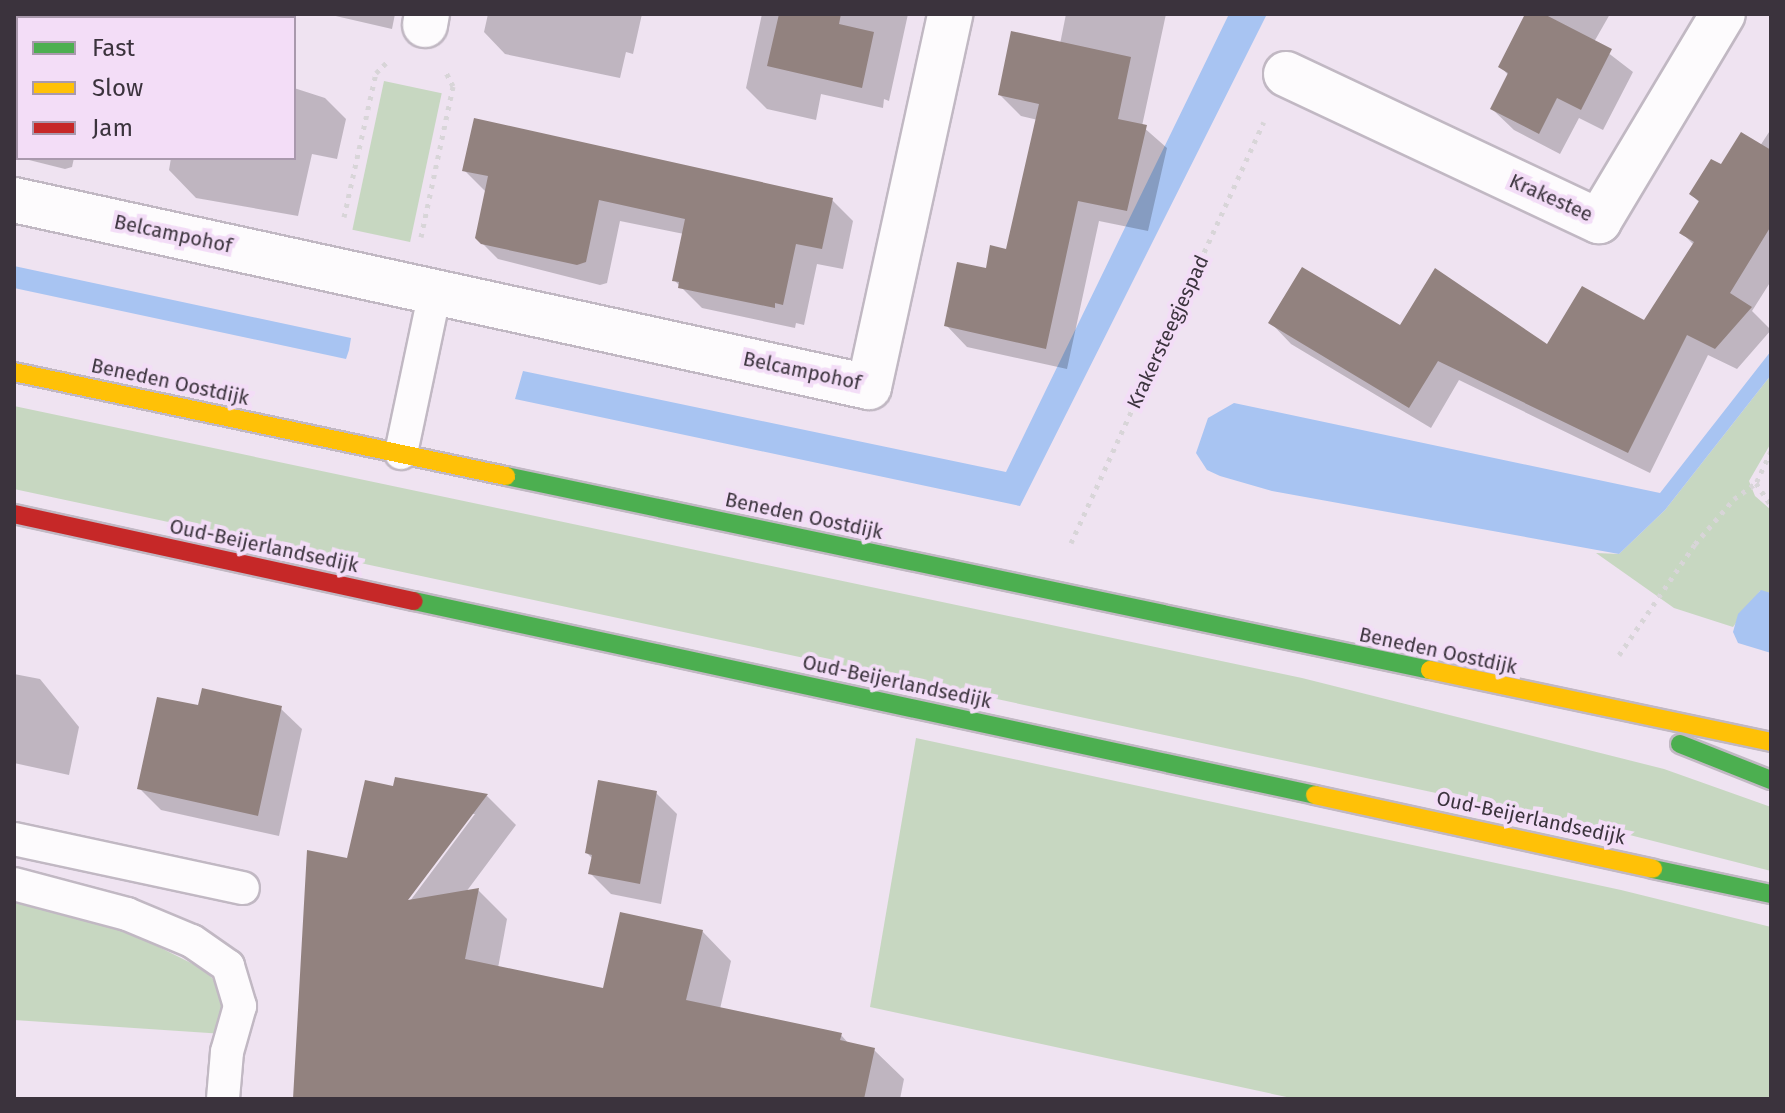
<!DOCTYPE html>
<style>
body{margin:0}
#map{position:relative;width:1785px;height:1113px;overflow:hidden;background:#efe3f1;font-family:"Fira Sans",sans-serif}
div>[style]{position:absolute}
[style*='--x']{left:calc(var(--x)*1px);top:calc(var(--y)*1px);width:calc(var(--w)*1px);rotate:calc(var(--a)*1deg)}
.green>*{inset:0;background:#c7d7c1;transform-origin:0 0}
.water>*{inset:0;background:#a8c4f2}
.shadow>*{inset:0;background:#0003;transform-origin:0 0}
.building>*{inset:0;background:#92827f}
.path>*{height:5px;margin-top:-2.5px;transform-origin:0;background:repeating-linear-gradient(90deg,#d8d5d8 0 4px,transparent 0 10px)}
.roads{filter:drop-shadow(2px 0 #c1b8c3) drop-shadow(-2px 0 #c1b8c3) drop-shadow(0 2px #c1b8c3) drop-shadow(0 -2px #c1b8c3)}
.lane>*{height:32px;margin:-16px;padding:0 16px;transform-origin:16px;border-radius:16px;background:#fdfbfd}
.street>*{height:44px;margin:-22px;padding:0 22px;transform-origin:22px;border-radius:22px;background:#fdfbfd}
.fast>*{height:18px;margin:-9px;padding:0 9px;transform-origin:9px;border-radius:9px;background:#4caf50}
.slow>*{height:18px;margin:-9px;padding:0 9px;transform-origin:9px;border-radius:9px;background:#ffc107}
.jam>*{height:18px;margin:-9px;padding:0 9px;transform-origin:9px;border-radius:9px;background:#c62828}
span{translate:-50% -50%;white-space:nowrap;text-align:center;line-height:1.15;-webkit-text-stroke:8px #f3ddf7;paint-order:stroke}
.street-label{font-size:20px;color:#3b333d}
.frame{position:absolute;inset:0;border:16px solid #3b333d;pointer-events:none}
.legend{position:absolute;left:16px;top:16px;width:280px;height:144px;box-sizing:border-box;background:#f3ddf7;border:2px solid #a999ad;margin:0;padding:10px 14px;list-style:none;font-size:24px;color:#3b333d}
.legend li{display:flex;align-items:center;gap:16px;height:40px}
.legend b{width:40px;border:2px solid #a999ad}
</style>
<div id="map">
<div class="green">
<div style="left:384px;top:81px;width:59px;height:152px;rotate:12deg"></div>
<div style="clip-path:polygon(1771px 375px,1771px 443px,1749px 481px,1755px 496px,1771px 510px,1771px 593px,1760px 591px,1733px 627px,1674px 608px,1596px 553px,1619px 554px,1665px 510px)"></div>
<div style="clip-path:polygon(14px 406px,1302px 678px,1664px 769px,1771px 807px,1771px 871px,1614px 831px,14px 489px)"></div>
<div style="clip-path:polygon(916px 738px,1621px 890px,1771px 927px,1771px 1099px,1296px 1099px,870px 1007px)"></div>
<div style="clip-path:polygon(14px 898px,133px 934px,203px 969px,223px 989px,224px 1034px,14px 1020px)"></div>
</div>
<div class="water">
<div style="clip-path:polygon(1229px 14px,1267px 14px,1020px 506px,515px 399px,523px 371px,1006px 472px)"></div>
<div style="clip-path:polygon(14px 266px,351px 338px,349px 350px,346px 359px,14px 288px)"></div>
<div style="clip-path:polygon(1771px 351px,1771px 375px,1665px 510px,1619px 554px,1272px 491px,1220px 476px,1207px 470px,1196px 453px,1208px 418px,1234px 403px,1660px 493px)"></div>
<div style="clip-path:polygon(1761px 590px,1771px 593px,1771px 653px,1738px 643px,1733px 632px,1738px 614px)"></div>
</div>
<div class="shadow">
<div style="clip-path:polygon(327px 14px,395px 14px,392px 29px)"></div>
<div style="clip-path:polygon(488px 14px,642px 14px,633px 54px,626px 52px,620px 78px,505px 54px,484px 32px)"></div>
<div style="clip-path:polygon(762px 14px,908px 14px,889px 101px,884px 99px,883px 108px,821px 94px,816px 120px,767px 109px,746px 88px)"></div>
<div style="clip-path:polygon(1066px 14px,1166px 14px,1142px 126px,1167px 148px,1148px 231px,1099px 221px,1067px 369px,967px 347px,946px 325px,1008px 251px,1038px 120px,1021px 116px,1000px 95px,1060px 44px)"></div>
<div style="clip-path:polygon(1528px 14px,1610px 14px,1594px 42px,1633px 72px,1603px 130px,1579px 118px,1560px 154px,1514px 130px,1492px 109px,1509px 76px,1500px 66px)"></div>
<div style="left:14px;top:21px;width:4px;height:135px;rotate:14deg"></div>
<div style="clip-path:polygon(294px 88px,325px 98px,346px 119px,337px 159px,312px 154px,298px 216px,196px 198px,169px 170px,171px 158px,294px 158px)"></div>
<div style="clip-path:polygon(1771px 129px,1771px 281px,1752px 311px,1771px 330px,1737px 369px,1708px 355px,1650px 473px,1459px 380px,1431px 428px,1291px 344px,1271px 323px,1401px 328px,1548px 347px,1645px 323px,1695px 246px,1682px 233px,1700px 203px,1691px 194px,1722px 167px,1760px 146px)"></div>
<div style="clip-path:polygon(21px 158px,74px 158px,72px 167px,65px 169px)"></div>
<div style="clip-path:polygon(464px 170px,832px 200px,853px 221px,843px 269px,817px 264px,804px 325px,796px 323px,795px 328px,702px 308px,674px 280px,684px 234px,620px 221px,607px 283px,600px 285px,498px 259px,477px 238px,486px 192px)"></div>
<div style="clip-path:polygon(14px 674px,40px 679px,79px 727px,69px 775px,14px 763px)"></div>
<div style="clip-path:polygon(199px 708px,280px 708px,302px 729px,279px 836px,161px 810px,139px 788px)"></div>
<div style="clip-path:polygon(evenodd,397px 779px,487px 796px,516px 825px,466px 892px,478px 890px,507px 919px,498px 968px,604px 991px,702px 931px,731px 961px,720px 1009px,841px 1035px,850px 1045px,874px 1050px,904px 1079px,900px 1099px,295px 1099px,397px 779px,470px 814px,475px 814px,404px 909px,401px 907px,470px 814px)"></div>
<div style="clip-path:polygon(656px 793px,677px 814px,661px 904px,611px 894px,590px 873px,593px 859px,587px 853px)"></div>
</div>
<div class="building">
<div style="clip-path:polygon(779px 14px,841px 14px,839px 24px,874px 32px,862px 88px,767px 66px)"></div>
<div style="clip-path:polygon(1525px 14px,1544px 14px,1612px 49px,1581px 110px,1557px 98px,1539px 134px,1490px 109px,1508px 73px,1498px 67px)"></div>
<div style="clip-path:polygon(1011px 31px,1131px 57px,1118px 119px,1147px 125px,1127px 211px,1078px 201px,1046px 349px,944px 326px,957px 262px,986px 268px,990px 245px,1006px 249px,1039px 104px,998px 95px)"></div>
<div style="clip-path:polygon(474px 118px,833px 198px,822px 249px,796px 244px,783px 305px,775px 303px,775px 308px,678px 288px,679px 282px,672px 281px,685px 219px,599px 200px,586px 262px,577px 265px,481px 244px,475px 238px,488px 176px,462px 171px)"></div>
<div style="clip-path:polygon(1741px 132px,1771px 150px,1771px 226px,1730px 293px,1752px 307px,1715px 349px,1687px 335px,1628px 453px,1438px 361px,1409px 408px,1268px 323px,1302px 267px,1400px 325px,1435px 268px,1547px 344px,1582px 286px,1644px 320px,1694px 242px,1679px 233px,1699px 201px,1689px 194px,1711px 159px,1721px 164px)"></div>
<div style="clip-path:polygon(202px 688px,282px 706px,258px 816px,137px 789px,157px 697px,198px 705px)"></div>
<div style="clip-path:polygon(395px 777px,488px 794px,408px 900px,479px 888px,465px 959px,603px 988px,620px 912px,703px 930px,686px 1000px,842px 1033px,840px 1040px,875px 1048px,864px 1099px,293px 1099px,307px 850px,347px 858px,365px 780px,393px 786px)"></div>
<div style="clip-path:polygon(598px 780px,657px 791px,640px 884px,588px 874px,592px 855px,585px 853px)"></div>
</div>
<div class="path">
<div style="--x:344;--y:217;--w:148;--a:-77.5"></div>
<div style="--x:376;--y:73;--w:18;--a:-45"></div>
<div style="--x:421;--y:237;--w:154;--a:-78"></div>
<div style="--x:453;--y:86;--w:16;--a:-117"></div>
<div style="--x:1771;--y:451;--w:35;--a:115"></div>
<div style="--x:1756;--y:483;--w:27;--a:56"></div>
<div style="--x:1071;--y:543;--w:463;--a:-65.4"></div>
<div style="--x:1619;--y:655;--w:135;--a:-55.6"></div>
<div style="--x:1695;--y:544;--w:60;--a:-49.1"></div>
<div style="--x:1734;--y:499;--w:27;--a:-36"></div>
</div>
<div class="roads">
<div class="lane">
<div style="--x:401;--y:453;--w:165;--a:-78.1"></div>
<div style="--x:14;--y:839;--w:234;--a:12.1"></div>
<div style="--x:14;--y:884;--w:117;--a:14.9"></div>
<div style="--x:127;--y:914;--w:70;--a:22.6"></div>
<div style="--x:192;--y:941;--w:44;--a:34.8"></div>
<div style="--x:228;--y:966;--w:42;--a:73.3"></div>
<div style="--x:240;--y:1006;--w:48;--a:105.8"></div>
<div style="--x:227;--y:1052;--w:47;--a:94.9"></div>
</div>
<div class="street">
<div style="--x:425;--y:25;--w:11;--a:-80"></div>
<div style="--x:1286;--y:74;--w:346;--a:25.2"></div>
<div style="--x:1599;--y:221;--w:241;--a:-59.1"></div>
<div style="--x:14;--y:200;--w:875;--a:12.34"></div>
<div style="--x:869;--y:387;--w:382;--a:-77.7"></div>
</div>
<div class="fast">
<div style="--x:506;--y:476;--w:944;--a:11.86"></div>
<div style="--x:414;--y:601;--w:922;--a:12.15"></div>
<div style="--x:1680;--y:744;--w:98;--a:21.6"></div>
<div style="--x:1653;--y:869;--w:121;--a:12"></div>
</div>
<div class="slow">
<div style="--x:14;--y:372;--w:503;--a:11.94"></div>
<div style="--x:1430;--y:670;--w:349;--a:11.9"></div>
<div style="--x:1315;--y:795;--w:346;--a:12.3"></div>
</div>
<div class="jam">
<div style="--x:14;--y:514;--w:409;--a:12.3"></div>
</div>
</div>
<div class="street-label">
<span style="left:1551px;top:198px;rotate:24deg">Krakestee</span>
<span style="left:173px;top:234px;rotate:12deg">Belcampohof</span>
<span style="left:1168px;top:332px;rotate:-65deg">Krakersteegjespad</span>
<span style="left:802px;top:371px;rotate:12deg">Belcampohof</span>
<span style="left:170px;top:382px;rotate:12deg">Beneden Oostdijk</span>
<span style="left:804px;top:516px;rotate:12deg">Beneden Oostdijk</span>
<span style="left:264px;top:546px;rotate:12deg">Oud-Beijerlandsedijk</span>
<span style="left:1438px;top:651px;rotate:12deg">Beneden Oostdijk</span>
<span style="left:897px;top:682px;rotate:12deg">Oud-Beijerlandsedijk</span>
<span style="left:1531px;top:818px;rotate:12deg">Oud-Beijerlandsedijk</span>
</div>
<div class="frame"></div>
<ul class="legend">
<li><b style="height:10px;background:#4caf50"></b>Fast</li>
<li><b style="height:10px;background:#ffc107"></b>Slow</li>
<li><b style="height:10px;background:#c62828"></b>Jam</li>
</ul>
</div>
